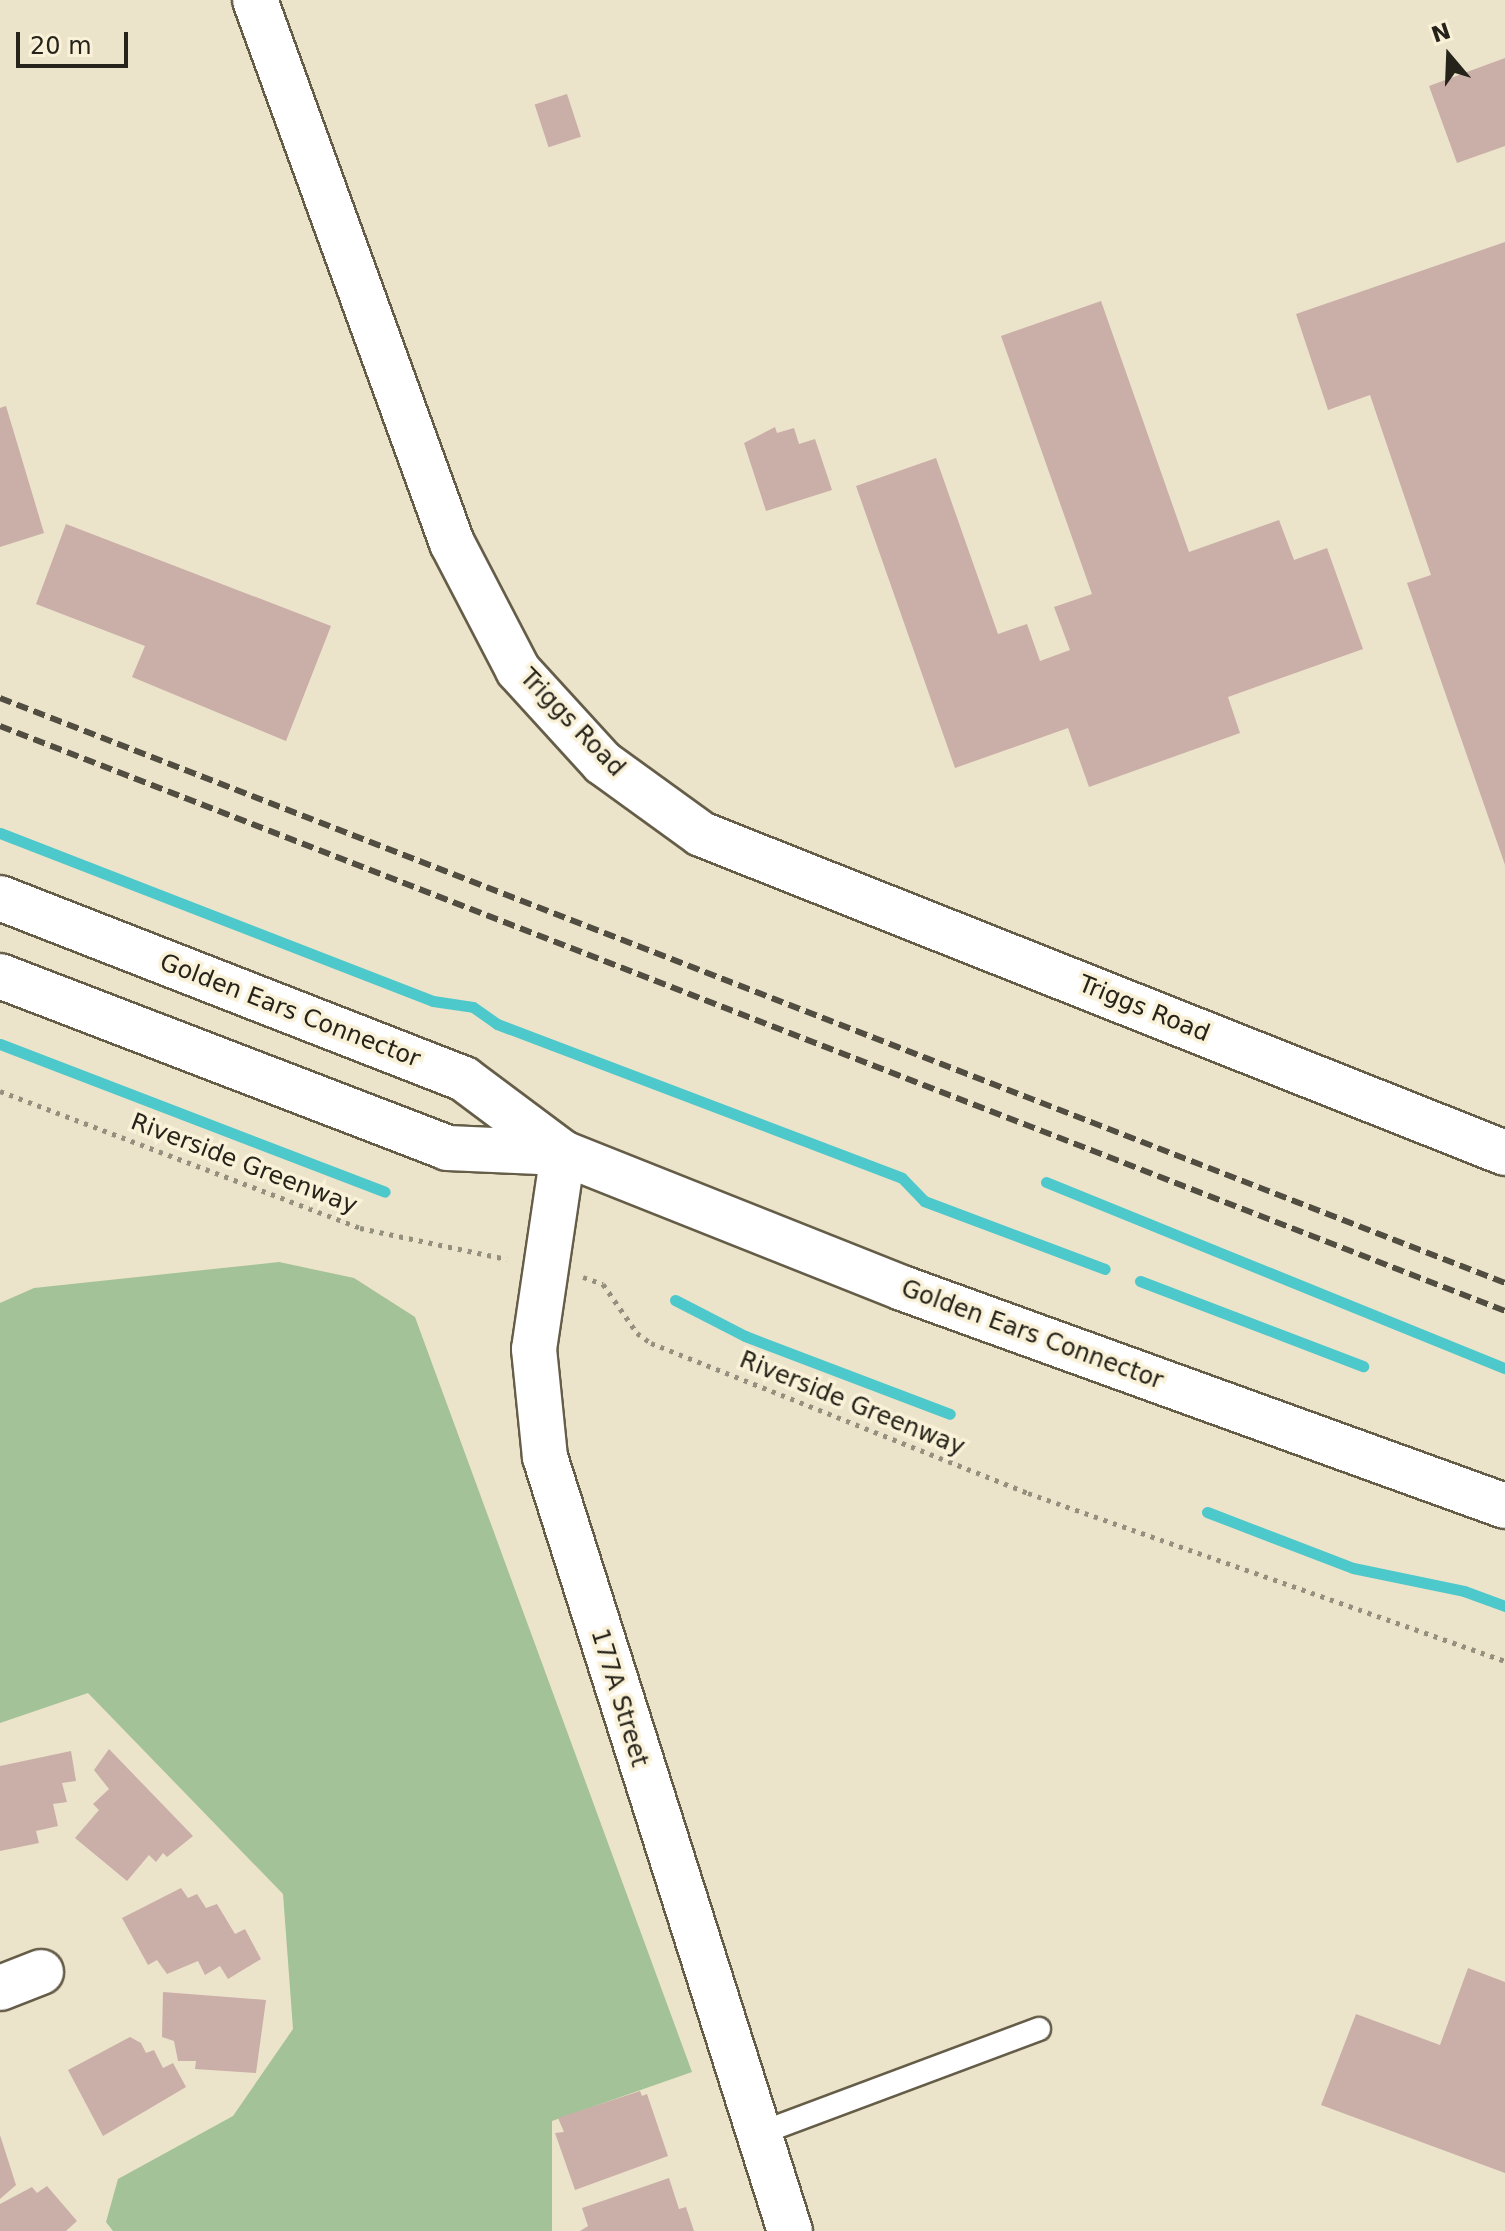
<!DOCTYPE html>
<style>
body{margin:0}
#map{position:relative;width:1505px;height:2231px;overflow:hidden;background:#ece3cb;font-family:"DejaVu Sans",sans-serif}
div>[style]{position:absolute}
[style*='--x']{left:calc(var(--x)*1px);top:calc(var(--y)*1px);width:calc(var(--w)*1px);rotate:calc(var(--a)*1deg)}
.green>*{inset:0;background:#a3c297}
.stream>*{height:11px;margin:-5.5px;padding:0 5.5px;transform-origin:5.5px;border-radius:5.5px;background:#4dc8cb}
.building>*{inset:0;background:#caaea8;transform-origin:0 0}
.path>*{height:5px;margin-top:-2.5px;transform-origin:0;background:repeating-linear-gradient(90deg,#958f7d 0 4px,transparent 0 10px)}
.roads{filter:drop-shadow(2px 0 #655d48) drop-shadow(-2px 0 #655d48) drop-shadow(0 2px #655d48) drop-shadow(0 -2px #655d48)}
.service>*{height:22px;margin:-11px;padding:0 11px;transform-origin:11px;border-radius:11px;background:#fff}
.minor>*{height:44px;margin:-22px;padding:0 22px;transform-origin:22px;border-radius:22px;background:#fff}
.tertiary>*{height:44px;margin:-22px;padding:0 22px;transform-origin:22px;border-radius:22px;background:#fff}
.primary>*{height:44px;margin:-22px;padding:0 22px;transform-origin:22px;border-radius:22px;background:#fff}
.rail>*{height:6px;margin-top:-3px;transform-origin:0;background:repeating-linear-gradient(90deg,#514d41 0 12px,transparent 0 18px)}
span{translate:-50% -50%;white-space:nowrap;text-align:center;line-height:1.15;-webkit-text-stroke:7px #f9f1d8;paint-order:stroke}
.street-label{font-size:24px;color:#26231a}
.north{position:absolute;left:1409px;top:16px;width:80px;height:80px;-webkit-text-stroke:6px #f9f1d8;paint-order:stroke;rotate:341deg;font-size:22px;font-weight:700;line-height:32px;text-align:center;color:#26231a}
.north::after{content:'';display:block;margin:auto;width:28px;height:36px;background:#26231a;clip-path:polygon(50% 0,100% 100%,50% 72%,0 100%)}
.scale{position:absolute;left:16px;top:32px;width:112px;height:36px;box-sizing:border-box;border:4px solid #26231a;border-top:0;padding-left:10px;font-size:24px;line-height:28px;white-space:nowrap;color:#26231a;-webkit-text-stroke:6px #f9f1d8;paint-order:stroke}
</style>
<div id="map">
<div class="green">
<div style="clip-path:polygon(279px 1262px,354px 1278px,415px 1317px,692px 2072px,552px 2121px,552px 2231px,113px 2231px,106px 2222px,118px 2179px,233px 2116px,293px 2029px,283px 1894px,88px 1693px,0 1723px,0 1303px,34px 1288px)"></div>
</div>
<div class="stream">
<div style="--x:0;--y:833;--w:464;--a:21.2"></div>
<div style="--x:433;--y:1001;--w:40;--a:8.5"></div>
<div style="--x:473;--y:1007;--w:29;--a:35"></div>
<div style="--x:497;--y:1024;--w:433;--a:20.8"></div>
<div style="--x:902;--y:1178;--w:32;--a:46"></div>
<div style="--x:924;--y:1201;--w:193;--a:20.6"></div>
<div style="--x:0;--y:1044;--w:412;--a:21"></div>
<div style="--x:1046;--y:1182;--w:495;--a:22.1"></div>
<div style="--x:1140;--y:1281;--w:239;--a:20.9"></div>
<div style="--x:675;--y:1300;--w:79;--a:27.2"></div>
<div style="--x:745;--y:1336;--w:219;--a:20.8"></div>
<div style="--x:1207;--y:1512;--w:156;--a:21"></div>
<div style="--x:1353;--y:1568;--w:113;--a:11.7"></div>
<div style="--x:1464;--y:1591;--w:44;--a:20.1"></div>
</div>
<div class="building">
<div style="clip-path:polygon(1505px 58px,1505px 146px,1457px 163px,1429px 86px)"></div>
<div style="left:567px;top:94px;width:45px;height:34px;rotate:72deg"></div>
<div style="clip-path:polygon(1505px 242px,1505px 865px,1407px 583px,1431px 575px,1370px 395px,1328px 410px,1296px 314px)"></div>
<div style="clip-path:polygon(1101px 301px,1189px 552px,1279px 520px,1294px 560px,1327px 548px,1363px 649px,1228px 697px,1240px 733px,1089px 787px,1068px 728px,955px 768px,856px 486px,936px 458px,998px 634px,1027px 624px,1040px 661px,1070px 650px,1054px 607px,1092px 594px,1001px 336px)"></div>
<div style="clip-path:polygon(6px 406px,44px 533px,0 547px,0 408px)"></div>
<div style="clip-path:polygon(775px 427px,777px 433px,794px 428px,799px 444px,815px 439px,832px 490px,766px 511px,744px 443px)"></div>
<div style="clip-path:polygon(66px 524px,331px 626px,286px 741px,132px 677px,145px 646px,36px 604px)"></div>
<div style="clip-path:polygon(109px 1749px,193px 1836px,167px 1857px,163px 1853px,156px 1862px,149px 1855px,127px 1881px,75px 1838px,99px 1810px,93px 1804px,109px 1789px,94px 1770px)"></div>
<div style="clip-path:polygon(71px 1751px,76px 1781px,62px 1783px,67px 1802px,53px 1804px,58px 1826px,36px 1831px,39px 1843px,0 1851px,0 1766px)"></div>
<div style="clip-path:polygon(181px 1888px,188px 1898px,197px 1894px,206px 1908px,217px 1904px,235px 1934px,245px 1929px,261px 1959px,228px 1979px,220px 1966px,205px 1975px,198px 1961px,167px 1974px,157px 1960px,148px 1965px,122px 1918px)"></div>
<div style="clip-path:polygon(1468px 1968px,1505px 1982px,1505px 2173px,1321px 2105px,1356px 2014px,1440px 2045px)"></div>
<div style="clip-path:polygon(163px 1992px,266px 2000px,256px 2073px,195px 2069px,196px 2061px,178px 2061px,174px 2041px,162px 2037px)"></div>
<div style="clip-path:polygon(130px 2037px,141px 2043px,146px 2053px,154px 2050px,163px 2068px,173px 2063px,186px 2087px,103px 2136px,68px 2070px)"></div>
<div style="clip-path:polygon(640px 2091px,642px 2096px,647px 2094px,668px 2156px,575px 2190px,555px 2133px,564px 2132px,558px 2118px)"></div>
<div style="clip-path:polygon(0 2135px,16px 2185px,0 2199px)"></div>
<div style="clip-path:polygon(669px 2178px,679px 2209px,686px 2207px,694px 2231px,580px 2231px,588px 2226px,582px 2208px)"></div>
<div style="clip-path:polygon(47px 2186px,77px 2221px,66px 2231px,0 2231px,0 2204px,32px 2187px,37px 2193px)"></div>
</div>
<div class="path">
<div style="--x:0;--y:1091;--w:385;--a:20.8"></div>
<div style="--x:360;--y:1228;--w:150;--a:11.9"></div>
<div style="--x:583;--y:1277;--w:21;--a:19"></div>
<div style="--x:603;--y:1284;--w:60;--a:55.2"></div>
<div style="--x:637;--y:1333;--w:17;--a:36"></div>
<div style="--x:651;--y:1343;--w:406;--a:21.7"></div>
<div style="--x:1028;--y:1493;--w:506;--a:19.4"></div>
</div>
<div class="roads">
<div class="service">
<div style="--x:758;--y:2134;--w:300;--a:-20.5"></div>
</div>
<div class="minor">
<div style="--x:255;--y:0;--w:578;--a:70.06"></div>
<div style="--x:452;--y:543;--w:143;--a:62.5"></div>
<div style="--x:518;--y:670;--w:126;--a:47.6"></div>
<div style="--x:603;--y:763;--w:121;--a:35.9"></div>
<div style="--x:701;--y:834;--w:865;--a:21.64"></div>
<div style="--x:0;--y:1988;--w:44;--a:-21.3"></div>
</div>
<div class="tertiary">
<div style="--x:563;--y:1153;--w:198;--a:98.4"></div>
<div style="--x:534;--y:1349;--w:109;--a:84.2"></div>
<div style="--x:545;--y:1457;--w:812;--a:72.44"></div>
</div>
<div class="primary">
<div style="--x:0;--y:898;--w:498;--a:21.3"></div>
<div style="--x:464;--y:1079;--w:124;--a:36.8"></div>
<div style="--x:563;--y:1153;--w:365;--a:21.7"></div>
<div style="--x:902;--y:1288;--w:641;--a:19.88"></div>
<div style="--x:0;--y:976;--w:479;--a:21"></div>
<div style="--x:447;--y:1148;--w:116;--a:2.5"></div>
</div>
</div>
<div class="rail">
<div style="--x:0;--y:698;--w:1615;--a:21.24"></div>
<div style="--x:0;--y:726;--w:1615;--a:21.24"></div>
</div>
<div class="street-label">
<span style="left:572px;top:723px;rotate:46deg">Triggs Road</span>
<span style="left:1144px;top:1009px;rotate:22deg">Triggs Road</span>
<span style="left:290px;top:1011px;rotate:21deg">Golden Ears Connector</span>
<span style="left:244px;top:1164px;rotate:21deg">Riverside Greenway</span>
<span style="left:1032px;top:1335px;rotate:20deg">Golden Ears Connector</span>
<span style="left:852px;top:1404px;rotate:22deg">Riverside Greenway</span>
<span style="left:619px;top:1698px;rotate:73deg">177A Street</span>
</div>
<div class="north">N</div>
<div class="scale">20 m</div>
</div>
